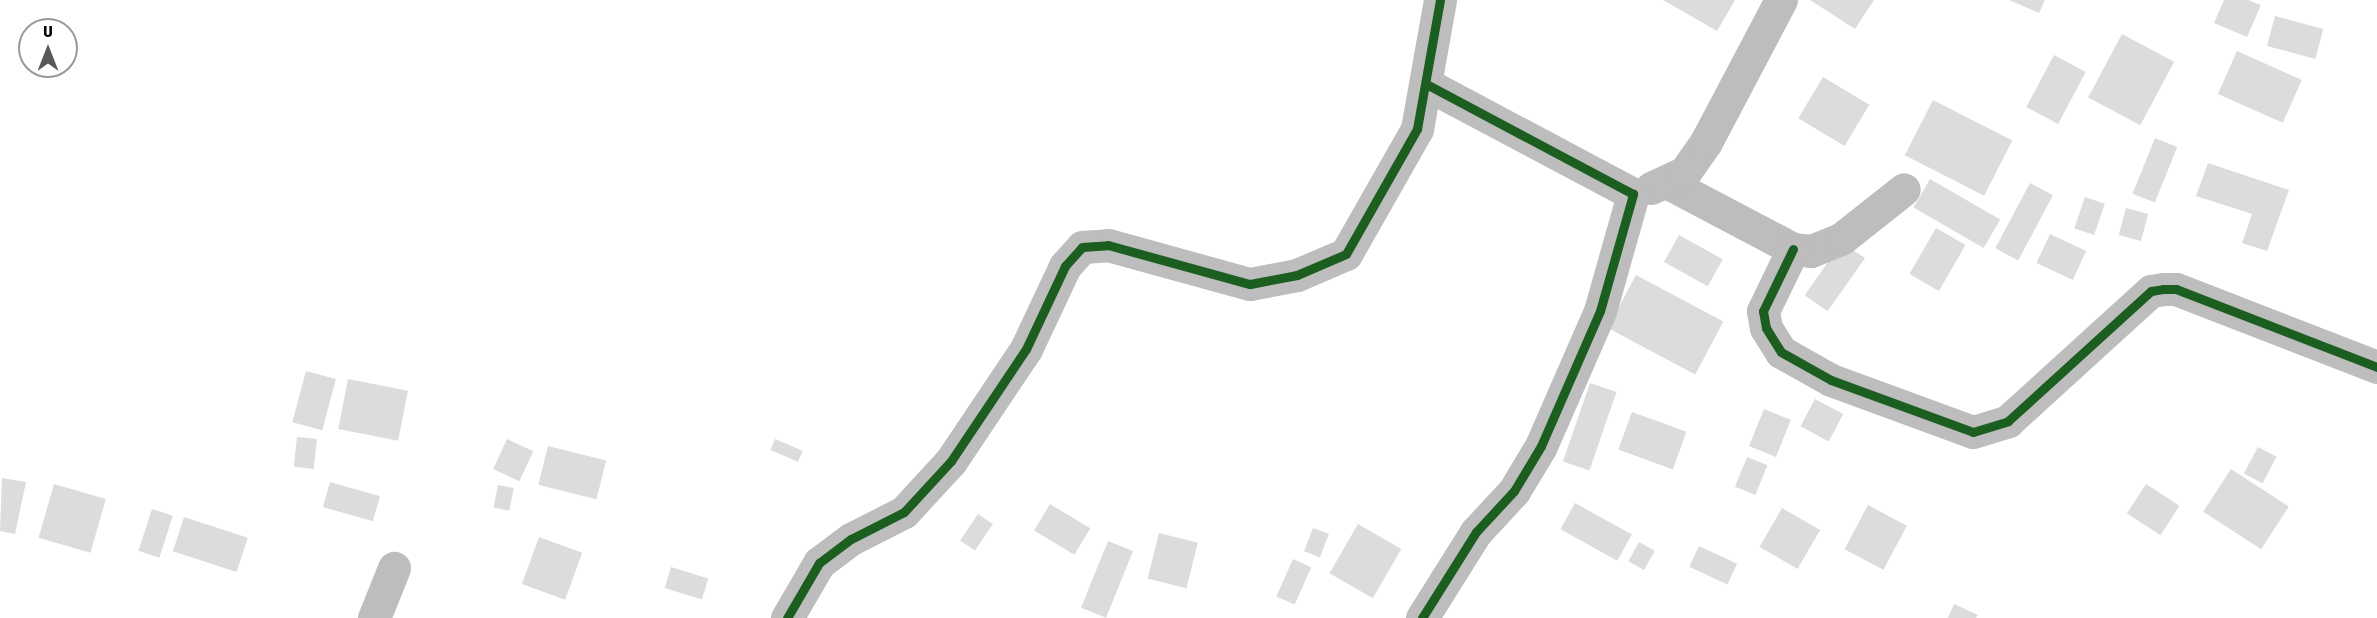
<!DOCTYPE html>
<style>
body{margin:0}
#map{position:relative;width:2377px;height:618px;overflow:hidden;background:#fff;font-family:"Fira Sans Condensed",sans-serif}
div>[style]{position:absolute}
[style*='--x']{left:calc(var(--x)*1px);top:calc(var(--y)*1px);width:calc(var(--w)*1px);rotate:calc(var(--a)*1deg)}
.building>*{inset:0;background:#dcdcdc;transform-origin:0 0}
.minor>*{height:33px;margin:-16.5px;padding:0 16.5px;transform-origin:16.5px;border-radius:16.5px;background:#bdbdbd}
.cycleway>*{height:9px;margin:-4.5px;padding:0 4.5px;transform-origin:4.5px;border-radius:4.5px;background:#1b5e20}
span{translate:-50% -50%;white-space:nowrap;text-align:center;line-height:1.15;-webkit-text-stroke:4.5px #fff;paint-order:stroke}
.north{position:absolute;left:18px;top:18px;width:60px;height:60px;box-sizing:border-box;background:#fff;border:2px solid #999;border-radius:50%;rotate:0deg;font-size:16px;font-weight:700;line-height:24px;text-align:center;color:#000}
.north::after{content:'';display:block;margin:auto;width:21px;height:27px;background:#595959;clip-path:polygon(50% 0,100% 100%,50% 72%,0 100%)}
</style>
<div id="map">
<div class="building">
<div style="clip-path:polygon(1663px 0,1735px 0,1717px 31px)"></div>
<div style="clip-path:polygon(1810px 0,1874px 0,1855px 29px)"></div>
<div style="clip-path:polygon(2009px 0,2045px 0,2039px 13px)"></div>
<div style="clip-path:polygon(2224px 0,2248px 0,2261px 5px,2247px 37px,2214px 23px)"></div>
<div style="left:2275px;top:16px;width:50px;height:31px;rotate:15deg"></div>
<div style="left:2122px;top:34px;width:59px;height:72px;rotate:28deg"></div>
<div style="left:2237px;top:51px;width:71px;height:47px;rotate:24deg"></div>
<div style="left:2054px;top:55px;width:36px;height:59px;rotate:28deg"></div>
<div style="left:1823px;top:77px;width:54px;height:48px;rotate:31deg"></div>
<div style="left:1933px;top:100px;width:89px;height:62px;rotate:27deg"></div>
<div style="left:2155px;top:138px;width:24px;height:60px;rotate:22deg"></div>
<div style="clip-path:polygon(2208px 163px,2289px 190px,2267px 251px,2242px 243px,2252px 214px,2196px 196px)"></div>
<div style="left:1930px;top:179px;width:81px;height:33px;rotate:30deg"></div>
<div style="left:2030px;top:183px;width:26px;height:74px;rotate:28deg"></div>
<div style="left:2085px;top:197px;width:21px;height:33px;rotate:19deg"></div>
<div style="left:2126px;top:208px;width:23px;height:28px;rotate:15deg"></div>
<div style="left:1936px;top:228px;width:34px;height:53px;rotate:30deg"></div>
<div style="left:2050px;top:234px;width:40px;height:32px;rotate:25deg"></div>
<div style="left:1679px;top:235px;width:50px;height:31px;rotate:29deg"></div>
<div style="left:1842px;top:242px;width:28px;height:65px;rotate:35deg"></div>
<div style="left:1636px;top:275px;width:99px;height:60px;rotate:28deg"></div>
<div style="left:306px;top:371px;width:31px;height:53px;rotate:15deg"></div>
<div style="left:348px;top:379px;width:61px;height:51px;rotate:11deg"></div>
<div style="left:1590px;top:383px;width:28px;height:83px;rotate:19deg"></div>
<div style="left:1815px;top:399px;width:32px;height:31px;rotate:28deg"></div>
<div style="left:1764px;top:409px;width:29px;height:40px;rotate:22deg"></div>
<div style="left:1632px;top:412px;width:58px;height:40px;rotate:20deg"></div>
<div style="left:297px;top:437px;width:20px;height:30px;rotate:6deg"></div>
<div style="left:507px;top:439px;width:29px;height:33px;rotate:25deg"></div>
<div style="left:775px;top:439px;width:30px;height:12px;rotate:23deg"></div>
<div style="left:548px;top:446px;width:60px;height:40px;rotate:14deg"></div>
<div style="left:2258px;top:447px;width:21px;height:30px;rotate:28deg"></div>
<div style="left:1747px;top:457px;width:22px;height:32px;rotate:22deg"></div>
<div style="left:2231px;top:469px;width:69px;height:51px;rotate:33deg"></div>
<div style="clip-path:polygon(2px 478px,26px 482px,15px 534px,0 531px)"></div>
<div style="left:330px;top:482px;width:52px;height:26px;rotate:16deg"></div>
<div style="left:54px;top:484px;width:54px;height:56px;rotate:16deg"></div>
<div style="left:2146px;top:484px;width:40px;height:35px;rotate:33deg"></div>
<div style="left:498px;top:485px;width:16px;height:23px;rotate:11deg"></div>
<div style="left:1575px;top:503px;width:65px;height:30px;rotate:29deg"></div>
<div style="left:1050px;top:504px;width:47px;height:31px;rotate:31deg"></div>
<div style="left:1868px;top:505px;width:44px;height:50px;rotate:28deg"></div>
<div style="left:1782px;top:508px;width:44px;height:45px;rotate:30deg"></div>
<div style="left:152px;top:509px;width:22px;height:44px;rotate:18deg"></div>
<div style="left:978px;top:514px;width:18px;height:32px;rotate:34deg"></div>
<div style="left:184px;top:517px;width:67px;height:36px;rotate:18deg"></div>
<div style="left:1358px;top:524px;width:50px;height:57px;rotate:30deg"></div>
<div style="left:1313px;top:528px;width:17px;height:25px;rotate:21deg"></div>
<div style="left:1159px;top:533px;width:40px;height:47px;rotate:14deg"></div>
<div style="left:539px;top:537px;width:46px;height:50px;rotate:20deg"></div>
<div style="left:1108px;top:541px;width:27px;height:72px;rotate:22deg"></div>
<div style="left:1639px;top:542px;width:18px;height:22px;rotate:29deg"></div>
<div style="left:1699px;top:546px;width:42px;height:23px;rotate:25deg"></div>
<div style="left:1293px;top:559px;width:20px;height:41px;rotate:24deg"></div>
<div style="left:671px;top:567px;width:39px;height:22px;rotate:17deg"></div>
<div style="clip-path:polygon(1954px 604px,1978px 615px,1976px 618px,1948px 618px)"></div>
</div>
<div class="minor">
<div style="--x:1668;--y:183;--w:141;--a:27.8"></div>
<div style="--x:1793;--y:249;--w:18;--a:6"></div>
<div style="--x:1811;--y:251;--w:32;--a:-22"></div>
<div style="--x:1841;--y:239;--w:80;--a:-38.4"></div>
<div style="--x:1651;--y:188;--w:38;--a:-25"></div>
<div style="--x:1685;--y:172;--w:37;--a:-55"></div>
<div style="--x:1706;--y:142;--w:161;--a:-62.2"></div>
<div style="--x:1793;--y:249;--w:69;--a:115.8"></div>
<div style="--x:1763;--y:311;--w:17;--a:80"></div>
<div style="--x:1766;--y:328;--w:28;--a:58"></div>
<div style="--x:1781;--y:352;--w:57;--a:29.2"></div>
<div style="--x:1831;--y:380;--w:151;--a:20.1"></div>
<div style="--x:1973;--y:432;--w:37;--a:-17"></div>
<div style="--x:2008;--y:421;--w:193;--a:-42.3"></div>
<div style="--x:2151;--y:291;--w:12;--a:-9"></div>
<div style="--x:2163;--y:289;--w:13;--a:0"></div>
<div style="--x:2176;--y:289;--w:216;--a:21.2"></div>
<div style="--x:374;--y:618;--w:54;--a:-68.2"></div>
<div style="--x:787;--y:618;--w:64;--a:-59.8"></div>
<div style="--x:819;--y:563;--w:40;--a:-37"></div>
<div style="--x:851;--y:539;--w:59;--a:-27"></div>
<div style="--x:904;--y:512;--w:69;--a:-47.3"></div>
<div style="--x:951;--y:461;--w:135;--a:-56.2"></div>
<div style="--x:1026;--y:349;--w:92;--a:-64.8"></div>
<div style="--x:1065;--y:266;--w:25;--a:-48"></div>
<div style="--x:1082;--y:247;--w:26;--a:-4"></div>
<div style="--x:1108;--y:245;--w:147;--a:15.4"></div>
<div style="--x:1250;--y:284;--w:48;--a:-10.8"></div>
<div style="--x:1297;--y:275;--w:53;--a:-23.2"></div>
<div style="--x:1346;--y:254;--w:144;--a:-60.4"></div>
<div style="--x:1417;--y:129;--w:131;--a:-79.9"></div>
<div style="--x:1422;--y:618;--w:102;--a:-57.9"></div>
<div style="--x:1476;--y:532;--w:56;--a:-47.2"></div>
<div style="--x:1514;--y:491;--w:52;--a:-59"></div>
<div style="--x:1541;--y:446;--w:147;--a:-66.4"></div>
<div style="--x:1600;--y:311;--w:122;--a:-74.2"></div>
<div style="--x:1633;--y:194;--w:232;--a:-152"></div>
</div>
<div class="cycleway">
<div style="--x:1793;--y:249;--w:69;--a:115.8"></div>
<div style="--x:1763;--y:311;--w:17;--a:80"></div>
<div style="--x:1766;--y:328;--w:28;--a:58"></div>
<div style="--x:1781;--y:352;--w:57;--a:29.2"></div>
<div style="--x:1831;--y:380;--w:151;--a:20.1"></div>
<div style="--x:1973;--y:432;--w:37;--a:-17"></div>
<div style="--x:2008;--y:421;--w:193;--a:-42.3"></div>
<div style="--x:2151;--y:291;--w:12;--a:-9"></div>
<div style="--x:2163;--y:289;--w:13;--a:0"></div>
<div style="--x:2176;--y:289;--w:216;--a:21.2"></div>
<div style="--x:787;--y:618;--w:64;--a:-59.8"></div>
<div style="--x:819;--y:563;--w:40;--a:-37"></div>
<div style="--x:851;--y:539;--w:59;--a:-27"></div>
<div style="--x:904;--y:512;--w:69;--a:-47.3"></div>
<div style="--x:951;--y:461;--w:135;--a:-56.2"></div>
<div style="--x:1026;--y:349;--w:92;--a:-64.8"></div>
<div style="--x:1065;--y:266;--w:25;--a:-48"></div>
<div style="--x:1082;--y:247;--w:26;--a:-4"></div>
<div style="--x:1108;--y:245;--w:147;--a:15.4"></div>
<div style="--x:1250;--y:284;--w:48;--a:-10.8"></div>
<div style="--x:1297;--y:275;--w:53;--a:-23.2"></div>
<div style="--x:1346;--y:254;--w:144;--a:-60.4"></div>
<div style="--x:1417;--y:129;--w:131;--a:-79.9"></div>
<div style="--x:1422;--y:618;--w:102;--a:-57.9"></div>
<div style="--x:1476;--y:532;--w:56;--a:-47.2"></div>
<div style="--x:1514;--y:491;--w:52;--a:-59"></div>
<div style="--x:1541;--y:446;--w:147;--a:-66.4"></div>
<div style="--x:1600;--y:311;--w:122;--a:-74.2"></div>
<div style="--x:1633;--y:194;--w:232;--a:-152"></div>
</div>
<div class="north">U</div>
</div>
